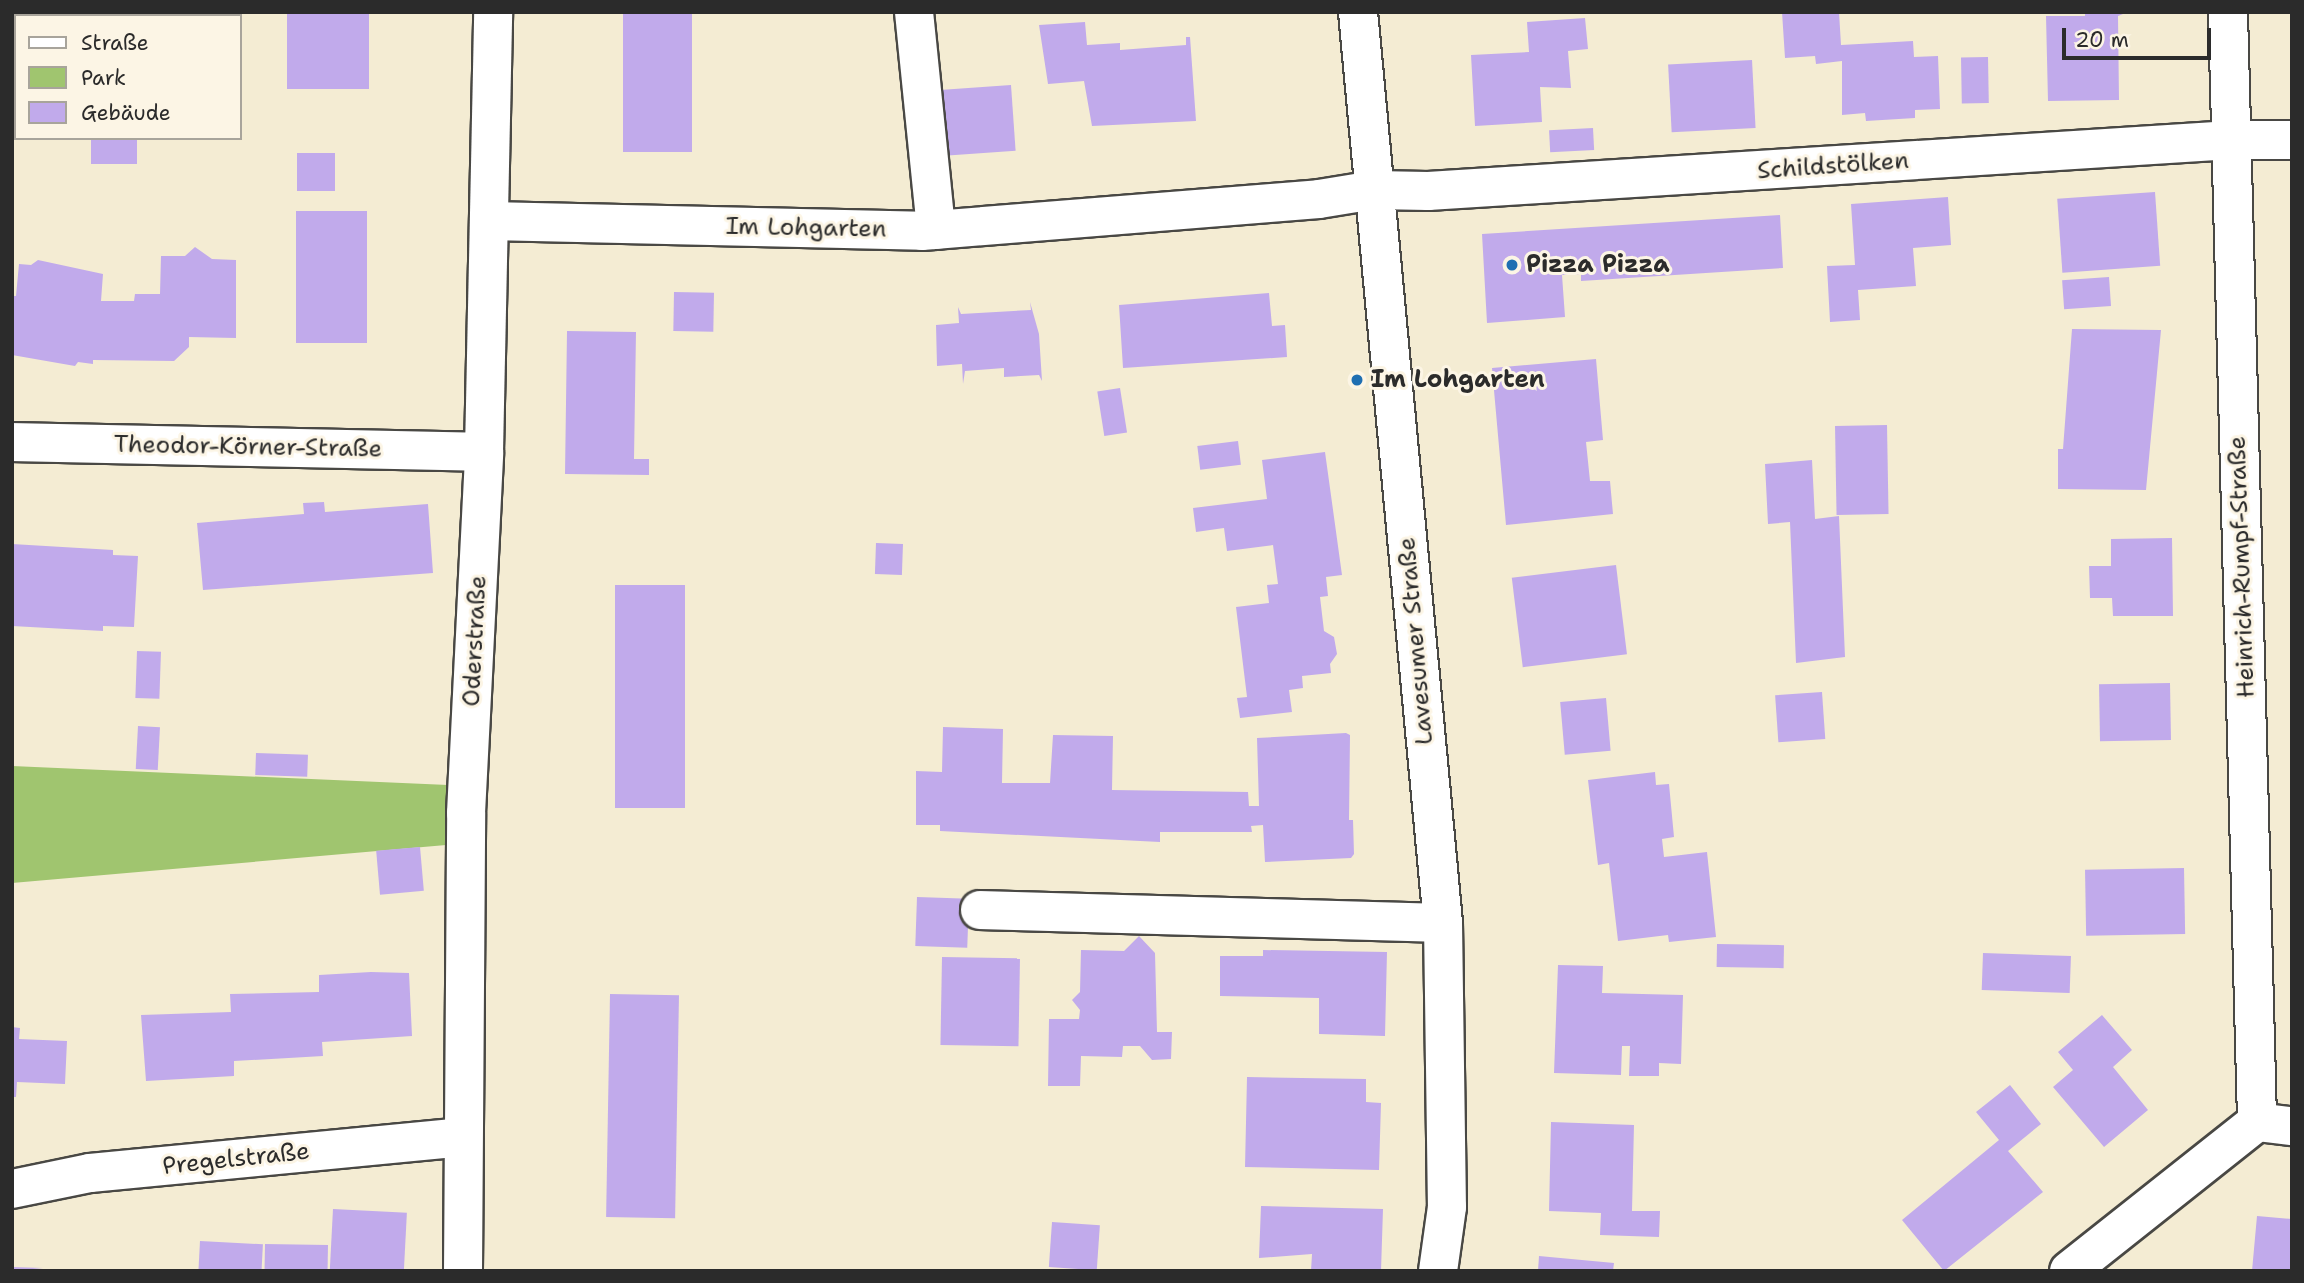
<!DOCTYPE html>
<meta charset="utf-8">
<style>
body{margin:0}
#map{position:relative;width:2304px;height:1283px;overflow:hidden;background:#f4ecd3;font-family:"Shantell Sans",sans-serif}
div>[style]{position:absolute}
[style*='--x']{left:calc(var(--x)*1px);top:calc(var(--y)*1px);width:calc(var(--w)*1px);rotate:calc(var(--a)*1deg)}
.green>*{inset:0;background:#a0c56f}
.building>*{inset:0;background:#c1aaeb;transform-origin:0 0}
.roads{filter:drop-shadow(2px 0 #494844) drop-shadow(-2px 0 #494844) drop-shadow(0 2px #494844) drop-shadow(0 -2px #494844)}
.minor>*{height:38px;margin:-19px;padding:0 19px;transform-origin:19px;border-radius:19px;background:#fff}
.dots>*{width:19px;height:19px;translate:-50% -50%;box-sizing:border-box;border:4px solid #fcf5e5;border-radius:50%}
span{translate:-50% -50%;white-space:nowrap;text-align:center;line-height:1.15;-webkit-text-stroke:6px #fcf5e5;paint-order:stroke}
.street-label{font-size:24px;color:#2b2b2b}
.poi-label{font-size:24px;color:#2b2b2b;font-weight:700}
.left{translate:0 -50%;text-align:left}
.frame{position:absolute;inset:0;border:14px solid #2b2b2b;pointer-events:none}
.legend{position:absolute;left:14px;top:14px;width:228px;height:126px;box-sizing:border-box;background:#fcf5e5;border:2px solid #a8a49b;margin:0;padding:9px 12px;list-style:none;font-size:21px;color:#2b2b2b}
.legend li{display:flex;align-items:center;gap:14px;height:35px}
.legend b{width:35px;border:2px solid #a8a49b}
.scale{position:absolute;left:2062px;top:28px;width:149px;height:32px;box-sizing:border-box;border:4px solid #2b2b2b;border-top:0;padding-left:9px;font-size:21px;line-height:24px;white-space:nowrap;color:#2b2b2b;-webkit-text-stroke:5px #fcf5e5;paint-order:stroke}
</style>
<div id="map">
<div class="green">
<div style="clip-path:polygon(12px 766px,448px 785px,446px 845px,12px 883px)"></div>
</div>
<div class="building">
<div style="clip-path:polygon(12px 12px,70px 12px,16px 16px,16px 54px)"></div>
<div style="left:287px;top:12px;width:82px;height:77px"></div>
<div style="left:623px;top:12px;width:69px;height:140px"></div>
<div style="clip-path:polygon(1782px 12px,1839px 12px,1841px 45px,1913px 41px,1914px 57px,1938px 56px,1940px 109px,1915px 110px,1915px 118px,1866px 121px,1865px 113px,1842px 115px,1842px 61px,1816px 64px,1815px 56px,1785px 58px)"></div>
<div style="clip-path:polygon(2085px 12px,2128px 12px,2118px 16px,2119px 100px,2048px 101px,2046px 16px,2085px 16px)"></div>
<div style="clip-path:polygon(1585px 18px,1588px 49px,1568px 51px,1571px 88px,1540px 87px,1542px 122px,1475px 126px,1471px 55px,1529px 52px,1527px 22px)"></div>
<div style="clip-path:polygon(1085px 22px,1087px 45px,1120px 43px,1120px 50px,1186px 45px,1186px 37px,1190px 37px,1196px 121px,1092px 126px,1084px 81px,1048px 84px,1039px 25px)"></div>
<div style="left:1988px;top:57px;width:46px;height:27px;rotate:89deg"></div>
<div style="left:1752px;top:60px;width:68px;height:84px;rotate:87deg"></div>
<div style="left:1011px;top:85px;width:66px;height:82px;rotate:86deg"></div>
<div style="left:1593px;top:128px;width:22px;height:44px;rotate:87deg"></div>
<div style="left:91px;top:138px;width:46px;height:26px"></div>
<div style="left:297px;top:153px;width:38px;height:38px"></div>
<div style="left:2155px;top:192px;width:74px;height:98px;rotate:86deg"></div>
<div style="clip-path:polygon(1948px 197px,1951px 245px,1913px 248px,1916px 286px,1858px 290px,1860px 320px,1830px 322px,1827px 266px,1855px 265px,1851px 204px)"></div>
<div style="left:296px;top:211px;width:71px;height:132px"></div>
<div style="clip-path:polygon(1780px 215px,1783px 268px,1581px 281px,1581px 274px,1562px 275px,1565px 317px,1487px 323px,1482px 234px)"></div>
<div style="clip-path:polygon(195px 247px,212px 259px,236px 260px,236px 338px,189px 337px,189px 347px,174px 361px,93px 360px,93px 364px,78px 362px,75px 366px,12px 355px,12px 296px,16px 296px,19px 264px,31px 265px,38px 260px,103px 274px,101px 301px,134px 301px,135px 294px,160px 294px,161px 256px,185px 256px)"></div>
<div style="left:2109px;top:277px;width:29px;height:47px;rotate:86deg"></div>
<div style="left:674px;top:292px;width:40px;height:39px;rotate:1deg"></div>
<div style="clip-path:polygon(1269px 293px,1272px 326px,1285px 325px,1287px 357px,1123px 368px,1119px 305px)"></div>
<div style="clip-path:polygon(1030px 302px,1039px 334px,1042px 381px,1039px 375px,1004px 377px,1004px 368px,965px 371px,963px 384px,962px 364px,937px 366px,936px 325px,959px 323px,958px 307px,961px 314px,1031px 310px)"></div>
<div style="clip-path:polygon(2072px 329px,2161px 330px,2146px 490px,2058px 489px,2058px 449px,2063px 449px)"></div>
<div style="clip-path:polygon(567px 331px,636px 332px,634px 459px,649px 459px,649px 475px,565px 474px)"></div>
<div style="clip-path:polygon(1596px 359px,1603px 440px,1586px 442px,1590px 481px,1610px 481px,1613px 514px,1506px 525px,1492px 368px)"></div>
<div style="left:1120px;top:388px;width:45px;height:23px;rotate:81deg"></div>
<div style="left:1887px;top:425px;width:89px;height:52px;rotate:89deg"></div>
<div style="left:1238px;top:441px;width:24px;height:41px;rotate:83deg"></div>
<div style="clip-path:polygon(1325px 452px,1342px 575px,1326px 577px,1328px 596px,1320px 597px,1324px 631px,1334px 637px,1337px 654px,1330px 664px,1331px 673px,1302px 676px,1303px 688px,1289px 690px,1292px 712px,1240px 718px,1237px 698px,1247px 697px,1236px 607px,1269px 603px,1267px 585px,1278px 584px,1273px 545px,1227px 551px,1224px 528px,1196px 532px,1193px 508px,1267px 499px,1262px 460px)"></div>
<div style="clip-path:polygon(1812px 460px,1815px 519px,1839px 516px,1845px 657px,1796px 663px,1790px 522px,1768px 524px,1765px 464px)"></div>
<div style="clip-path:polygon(324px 502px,325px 512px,428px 504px,433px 573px,203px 590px,197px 523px,304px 514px,303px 503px)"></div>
<div style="clip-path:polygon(2172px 538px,2173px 616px,2113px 616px,2112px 598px,2090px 598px,2089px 566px,2111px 566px,2111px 539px)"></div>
<div style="left:876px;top:543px;width:27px;height:31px;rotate:2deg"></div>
<div style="clip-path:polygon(12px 544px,113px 550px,113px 555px,138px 556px,134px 627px,103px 626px,103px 631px,12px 626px)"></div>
<div style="left:1616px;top:565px;width:90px;height:105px;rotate:83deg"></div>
<div style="left:615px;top:585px;width:70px;height:223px"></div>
<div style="left:137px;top:651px;width:24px;height:47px;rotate:2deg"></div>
<div style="left:2170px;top:683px;width:57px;height:71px;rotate:89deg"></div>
<div style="left:1822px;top:692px;width:47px;height:47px;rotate:86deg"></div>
<div style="left:1606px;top:698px;width:53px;height:46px;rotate:85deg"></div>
<div style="left:138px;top:726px;width:22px;height:43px;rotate:3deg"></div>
<div style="clip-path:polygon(943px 727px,1003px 729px,1002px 783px,1050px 783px,1053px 735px,1113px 736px,1112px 790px,1248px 792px,1249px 806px,1259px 806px,1257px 738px,1346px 733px,1350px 735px,1349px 820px,1353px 820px,1354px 854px,1351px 858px,1265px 862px,1263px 825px,1251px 826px,1252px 832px,1160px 832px,1160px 842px,940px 831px,940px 825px,916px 825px,916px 771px,942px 772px)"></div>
<div style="left:256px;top:753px;width:52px;height:22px;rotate:2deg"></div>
<div style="clip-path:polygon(1655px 772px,1656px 785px,1669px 784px,1674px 837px,1662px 839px,1664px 857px,1707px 852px,1716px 937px,1669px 942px,1668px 935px,1618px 941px,1609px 863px,1598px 865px,1588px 780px)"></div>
<div style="left:420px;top:847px;width:44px;height:44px;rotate:85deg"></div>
<div style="left:2184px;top:868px;width:66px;height:99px;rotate:89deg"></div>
<div style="left:917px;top:897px;width:52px;height:49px;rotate:2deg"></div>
<div style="clip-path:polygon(1139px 936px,1155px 953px,1157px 1032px,1172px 1032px,1171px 1059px,1152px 1060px,1140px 1046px,1123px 1046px,1122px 1057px,1081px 1056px,1080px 1086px,1048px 1086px,1049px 1019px,1079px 1019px,1080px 1010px,1072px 1000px,1080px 992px,1081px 950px,1124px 951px)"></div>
<div style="left:1717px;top:944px;width:67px;height:23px;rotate:1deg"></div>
<div style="clip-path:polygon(1263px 950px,1387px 952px,1385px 1036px,1319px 1034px,1319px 998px,1220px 996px,1220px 956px,1263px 956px)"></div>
<div style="left:1983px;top:953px;width:88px;height:37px;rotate:2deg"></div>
<div style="left:942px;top:957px;width:78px;height:88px;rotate:1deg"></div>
<div style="clip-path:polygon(1558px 965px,1603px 966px,1602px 993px,1683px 995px,1681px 1064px,1659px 1063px,1659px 1076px,1629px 1076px,1630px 1046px,1622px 1046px,1621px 1075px,1554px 1073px)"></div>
<div style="clip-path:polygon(371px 972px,409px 973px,412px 1036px,322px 1042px,323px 1056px,234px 1061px,234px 1076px,146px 1081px,141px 1015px,231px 1012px,230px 994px,319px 992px,319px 975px)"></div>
<div style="left:610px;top:994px;width:69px;height:223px;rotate:1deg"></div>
<div style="clip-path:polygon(2102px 1015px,2132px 1050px,2113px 1067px,2148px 1110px,2104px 1147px,2053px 1087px,2073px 1070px,2058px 1052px)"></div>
<div style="clip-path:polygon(12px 1027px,20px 1028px,19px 1039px,67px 1041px,65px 1084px,17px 1082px,16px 1097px,12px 1097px)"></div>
<div style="clip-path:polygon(1247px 1077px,1366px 1079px,1366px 1102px,1381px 1103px,1379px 1170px,1245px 1167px)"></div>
<div style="clip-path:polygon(2010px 1085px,2041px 1124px,2008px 1151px,2043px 1192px,1944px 1271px,1902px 1220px,1999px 1140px,1976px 1112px)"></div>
<div style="clip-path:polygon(1551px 1122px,1634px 1125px,1632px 1211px,1660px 1211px,1659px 1237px,1600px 1235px,1601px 1213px,1549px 1211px)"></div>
<div style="clip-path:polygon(1261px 1206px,1383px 1209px,1381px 1271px,1311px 1271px,1312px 1254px,1259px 1258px)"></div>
<div style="left:333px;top:1209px;width:74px;height:62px;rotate:3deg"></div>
<div style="clip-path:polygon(2257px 1216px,2292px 1219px,2292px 1271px,2252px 1271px)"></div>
<div style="left:1052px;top:1222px;width:48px;height:45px;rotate:4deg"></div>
<div style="left:200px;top:1241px;width:63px;height:30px;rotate:3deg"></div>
<div style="left:265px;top:1244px;width:63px;height:27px;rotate:1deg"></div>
<div style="clip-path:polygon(1539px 1256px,1614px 1263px,1613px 1271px,1538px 1271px)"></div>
<div style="clip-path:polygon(12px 1267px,43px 1268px,12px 1271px)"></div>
</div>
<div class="roads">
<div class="minor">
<div style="--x:914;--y:12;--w:219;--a:84.2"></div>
<div style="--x:1358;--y:12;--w:915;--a:84.67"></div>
<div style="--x:1443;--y:923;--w:284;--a:89.2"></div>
<div style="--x:1447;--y:1207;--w:65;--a:98"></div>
<div style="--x:2228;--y:12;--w:1110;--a:88.5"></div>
<div style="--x:489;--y:221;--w:433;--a:1.3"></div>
<div style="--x:922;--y:231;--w:398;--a:-4.6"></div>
<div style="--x:1319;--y:199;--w:56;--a:-9.3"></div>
<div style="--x:1374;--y:190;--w:54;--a:1.1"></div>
<div style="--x:1428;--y:191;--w:805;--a:-3.63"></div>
<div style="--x:2231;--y:140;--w:61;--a:0"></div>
<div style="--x:12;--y:442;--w:472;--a:1.2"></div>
<div style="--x:980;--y:910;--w:463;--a:1.6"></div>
<div style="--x:2257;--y:1122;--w:35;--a:7"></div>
<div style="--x:12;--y:1189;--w:80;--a:-11.6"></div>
<div style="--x:90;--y:1173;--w:373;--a:-5.5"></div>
<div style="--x:463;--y:1271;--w:458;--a:-89.6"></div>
<div style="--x:466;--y:813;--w:361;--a:-87.1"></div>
<div style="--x:484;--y:452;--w:440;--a:-88.8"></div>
<div style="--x:2069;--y:1271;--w:240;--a:-38.4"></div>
</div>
</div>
<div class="dots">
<div style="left:1512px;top:265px;background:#1f6fb2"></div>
<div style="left:1357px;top:380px;background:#1f6fb2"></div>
</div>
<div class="street-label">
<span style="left:1833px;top:166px;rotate:-4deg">Schildstölken</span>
<span style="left:806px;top:228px;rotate:1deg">Im Lohgarten</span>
<span style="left:248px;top:447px;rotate:1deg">Theodor-Körner-Straße</span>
<span style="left:2242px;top:567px;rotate:-92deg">Heinrich-Rumpf-Straße</span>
<span style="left:475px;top:641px;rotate:-87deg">Oderstraße</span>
<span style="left:1416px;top:641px;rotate:-95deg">Lavesumer Straße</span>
<span style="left:236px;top:1159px;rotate:-6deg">Pregelstraße</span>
</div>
<div class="poi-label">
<span class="left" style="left:1526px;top:265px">Pizza Pizza</span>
<span class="left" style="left:1371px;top:380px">Im Lohgarten</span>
</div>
<div class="frame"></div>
<ul class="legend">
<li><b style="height:9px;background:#fff"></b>Straße</li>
<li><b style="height:19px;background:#a0c56f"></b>Park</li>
<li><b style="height:19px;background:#c1aaeb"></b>Gebäude</li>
</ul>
<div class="scale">20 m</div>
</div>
